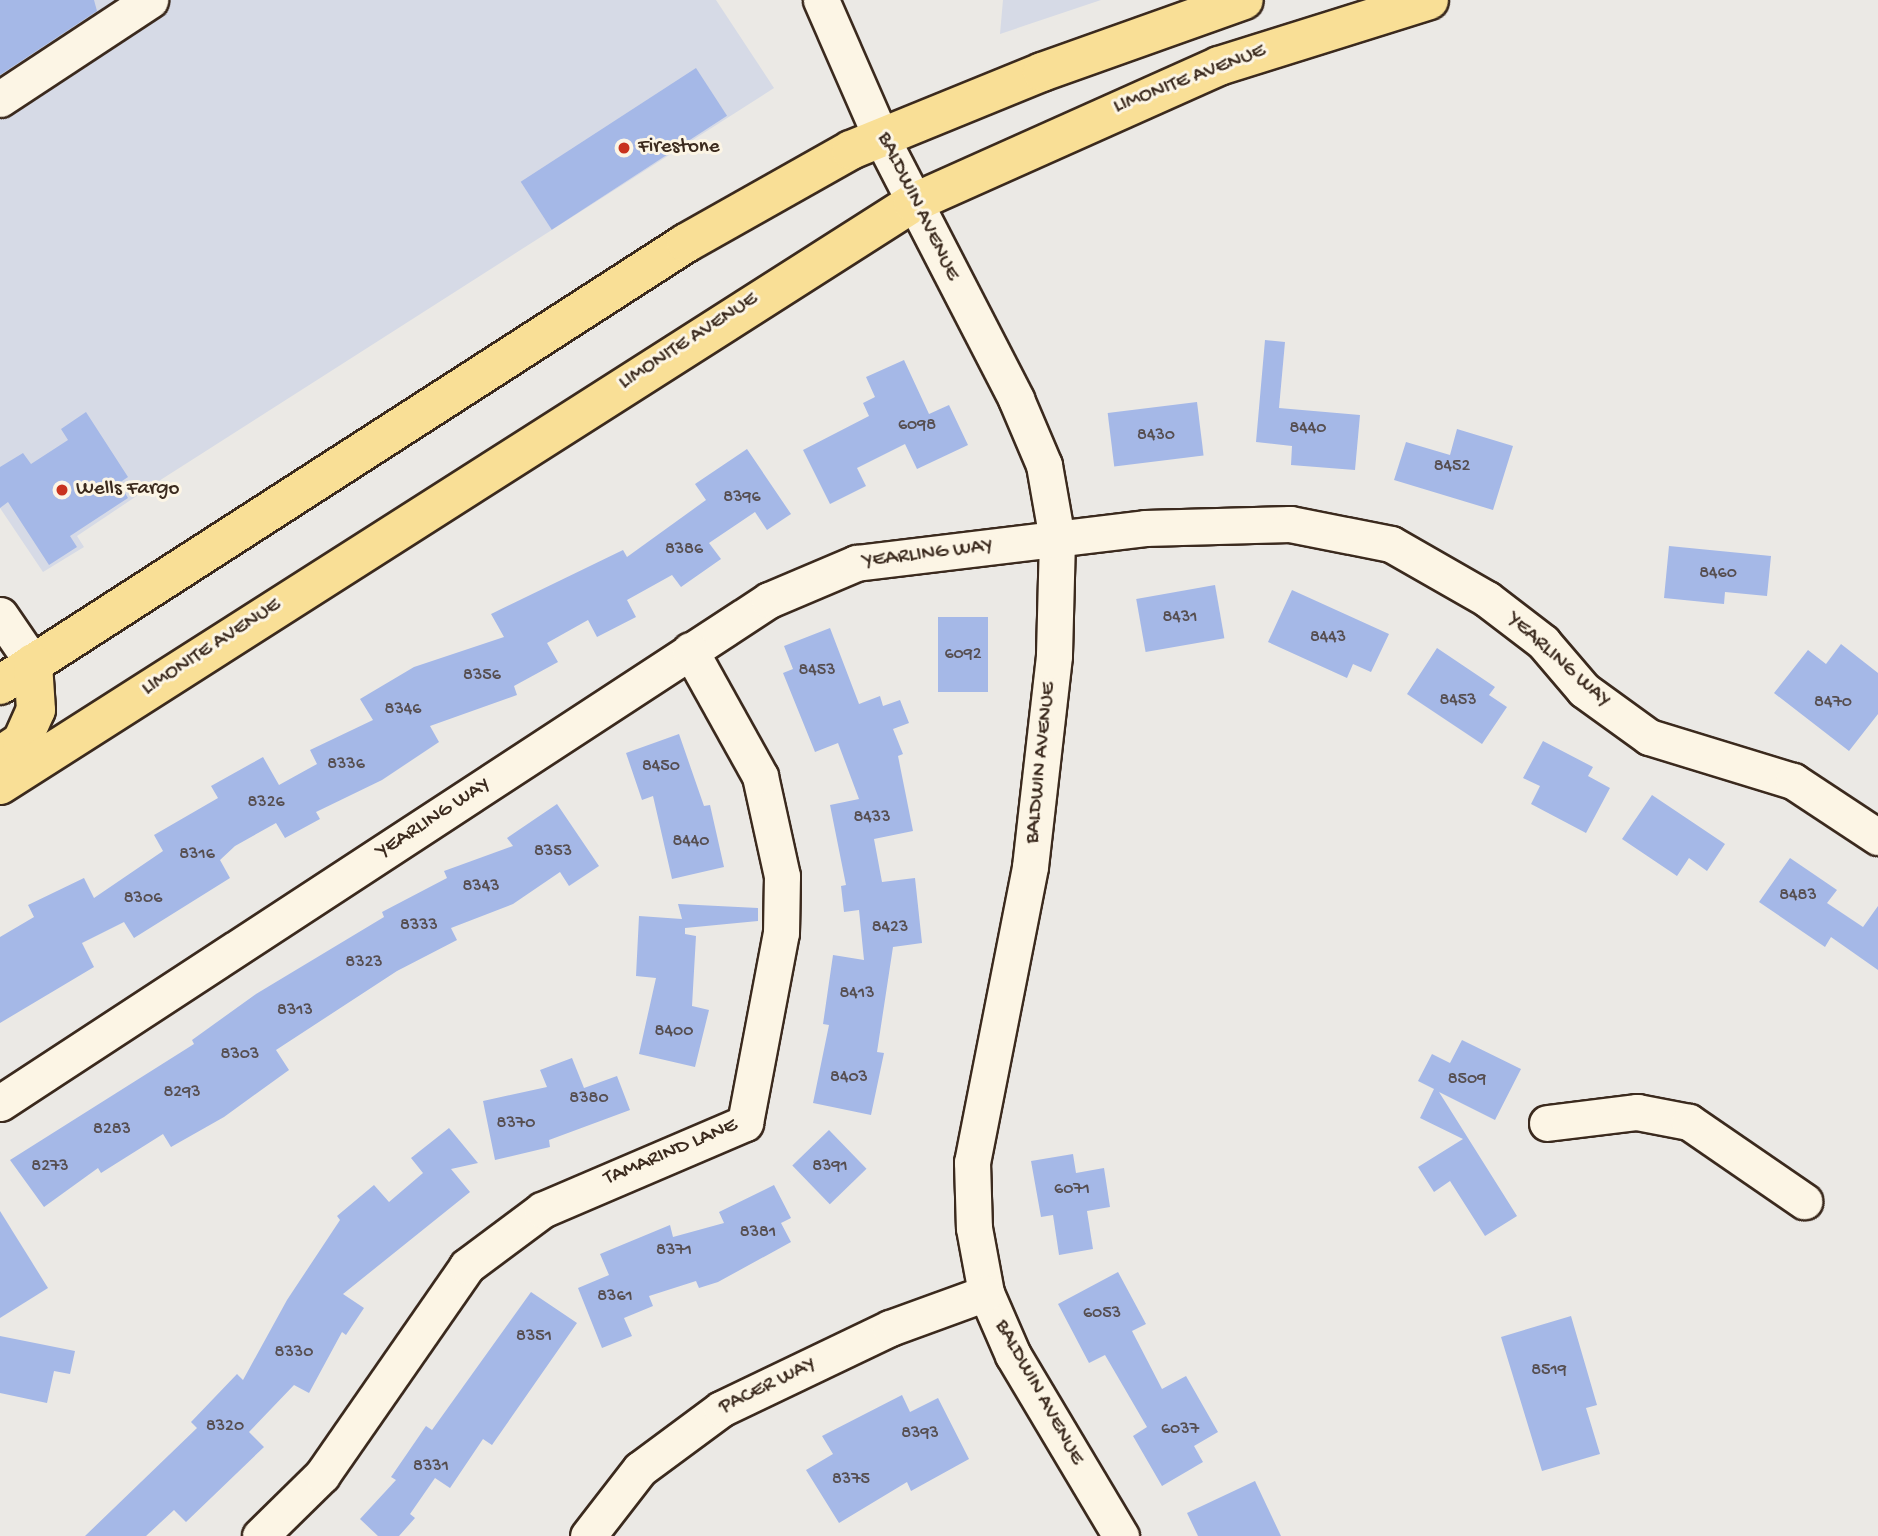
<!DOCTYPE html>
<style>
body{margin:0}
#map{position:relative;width:1878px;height:1536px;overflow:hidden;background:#ebe9e5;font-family:"Gochi Hand",sans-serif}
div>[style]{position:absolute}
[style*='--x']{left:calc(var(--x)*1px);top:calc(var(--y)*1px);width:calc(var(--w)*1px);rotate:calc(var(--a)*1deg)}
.built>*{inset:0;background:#d6dae6}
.building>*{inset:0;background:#a5b8e7;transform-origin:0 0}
.roads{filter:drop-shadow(2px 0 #3b2a1e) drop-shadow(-2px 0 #3b2a1e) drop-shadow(0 2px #3b2a1e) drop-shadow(0 -2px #3b2a1e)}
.minor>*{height:35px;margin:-17.5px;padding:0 17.5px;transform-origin:17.5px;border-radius:17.5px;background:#fcf5e5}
.major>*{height:38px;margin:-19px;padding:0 19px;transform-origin:19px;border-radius:19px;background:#f9df96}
.dots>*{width:19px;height:19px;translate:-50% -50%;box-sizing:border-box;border:4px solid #fcf5e5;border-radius:50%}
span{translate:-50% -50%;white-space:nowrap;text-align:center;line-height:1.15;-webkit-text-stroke:6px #fcf5e5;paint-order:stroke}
.number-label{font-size:18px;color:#564e50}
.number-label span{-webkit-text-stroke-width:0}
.street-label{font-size:21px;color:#3b2a1e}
.poi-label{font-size:21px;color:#3b2a1e}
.left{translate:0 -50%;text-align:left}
</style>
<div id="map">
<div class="built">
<div style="clip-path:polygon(0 0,716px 0,774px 88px,162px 479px,77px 536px,84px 547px,43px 572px,0 508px)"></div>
<div style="clip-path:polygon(1003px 0,1101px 0,1000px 34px)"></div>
</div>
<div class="building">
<div style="clip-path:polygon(0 0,94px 0,97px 11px,0 75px)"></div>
<div style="left:696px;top:68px;width:57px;height:209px;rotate:57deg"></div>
<div style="clip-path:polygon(1265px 340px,1285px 342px,1279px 408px,1360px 415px,1355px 470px,1291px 465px,1292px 446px,1256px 442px)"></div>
<div style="clip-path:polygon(904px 360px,929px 414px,949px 405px,968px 445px,917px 469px,905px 444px,857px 468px,866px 486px,830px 504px,803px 450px,869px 416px,863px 403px,875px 397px,866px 377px)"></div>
<div style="left:1197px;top:402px;width:54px;height:90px;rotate:83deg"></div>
<div style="clip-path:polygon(86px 412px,128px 477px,119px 483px,128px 498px,70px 536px,77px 547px,49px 565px,8px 502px,0 508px,0 467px,23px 453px,31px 464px,68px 440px,61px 429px)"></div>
<div style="clip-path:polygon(1457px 429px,1513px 446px,1493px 510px,1394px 480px,1406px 442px,1450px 455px)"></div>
<div style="clip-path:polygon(747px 449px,791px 514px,767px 530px,755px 512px,709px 543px,721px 559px,681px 587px,672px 575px,627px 600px,636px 617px,597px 637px,588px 620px,547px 643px,558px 662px,514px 686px,517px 695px,430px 726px,439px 742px,382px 780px,316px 812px,320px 819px,285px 838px,276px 823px,235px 846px,220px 860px,230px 878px,134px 938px,124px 922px,82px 943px,94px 967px,0 1023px,0 937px,34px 917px,28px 905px,84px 878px,94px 898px,163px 851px,154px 835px,218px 798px,211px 786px,263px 757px,279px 785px,317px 764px,310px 750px,373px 720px,360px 699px,414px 667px,504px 637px,491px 614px,623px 550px,627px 557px,706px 500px,695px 484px)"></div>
<div style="clip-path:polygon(1669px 546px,1771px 556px,1767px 596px,1725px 592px,1724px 604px,1664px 598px)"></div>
<div style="left:1215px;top:585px;width:54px;height:80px;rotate:80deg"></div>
<div style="clip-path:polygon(1292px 590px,1389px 634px,1371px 672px,1353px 664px,1347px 678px,1268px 642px)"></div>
<div style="left:938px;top:617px;width:50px;height:75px"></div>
<div style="clip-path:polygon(830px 628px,859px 704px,880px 696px,883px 706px,900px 700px,909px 723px,893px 729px,903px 754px,898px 756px,913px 831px,874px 839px,882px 882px,915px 878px,922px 943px,893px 947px,877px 1052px,884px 1053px,871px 1115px,813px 1103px,829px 1025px,823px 1024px,833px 955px,864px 960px,859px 910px,844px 912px,841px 886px,846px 885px,830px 805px,859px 799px,838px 743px,815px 752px,783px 673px,793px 669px,784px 646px)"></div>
<div style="clip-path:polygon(1841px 644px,1878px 673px,1878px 714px,1849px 751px,1774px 693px,1808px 650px,1826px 664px)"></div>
<div style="clip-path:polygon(1437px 648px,1495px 687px,1489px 695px,1507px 707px,1482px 744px,1407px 694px)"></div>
<div style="clip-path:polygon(679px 734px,704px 806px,710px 805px,724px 867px,672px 879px,653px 796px,642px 800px,626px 753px)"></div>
<div style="clip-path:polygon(1543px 741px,1593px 767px,1588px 776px,1610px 788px,1586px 833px,1531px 804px,1540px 786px,1523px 778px)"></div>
<div style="clip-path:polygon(1652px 795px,1725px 844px,1707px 871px,1689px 858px,1677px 876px,1622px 839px)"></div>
<div style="clip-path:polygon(557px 804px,599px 866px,569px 886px,560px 872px,513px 904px,451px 928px,457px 940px,397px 971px,276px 1050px,289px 1070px,224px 1117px,171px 1147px,163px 1134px,101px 1173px,98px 1168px,44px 1207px,10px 1160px,194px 1044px,192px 1040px,256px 994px,384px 917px,382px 912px,447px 878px,444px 871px,513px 846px,507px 838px)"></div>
<div style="clip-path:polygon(1790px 858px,1837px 890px,1827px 903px,1863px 927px,1878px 906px,1878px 970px,1831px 937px,1825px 947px,1759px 902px)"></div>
<div style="clip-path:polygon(678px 904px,758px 908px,758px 921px,685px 928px,685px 934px,696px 936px,692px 1006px,709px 1010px,695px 1067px,639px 1054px,656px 978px,636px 976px,639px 916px,682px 919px)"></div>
<div style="clip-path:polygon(1462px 1040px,1521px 1069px,1495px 1120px,1439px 1092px,1517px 1216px,1485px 1236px,1450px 1181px,1434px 1192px,1418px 1167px,1463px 1139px,1420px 1118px,1434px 1089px,1418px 1081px,1432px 1054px,1450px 1063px)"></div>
<div style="clip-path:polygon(572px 1058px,584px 1088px,617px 1076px,630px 1110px,549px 1140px,550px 1147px,495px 1160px,483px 1101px,547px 1087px,540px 1070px)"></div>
<div style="clip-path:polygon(449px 1128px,478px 1163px,451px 1169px,470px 1192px,343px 1294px,364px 1308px,346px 1335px,342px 1332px,309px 1393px,294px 1385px,249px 1432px,264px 1447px,186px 1522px,174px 1510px,146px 1536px,85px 1536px,197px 1428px,191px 1422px,237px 1374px,243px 1380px,287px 1300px,340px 1220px,337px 1216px,374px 1185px,389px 1202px,423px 1173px,411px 1158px)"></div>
<div style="left:829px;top:1130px;width:54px;height:51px;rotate:46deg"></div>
<div style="clip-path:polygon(1073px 1154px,1076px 1173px,1104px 1168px,1110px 1207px,1087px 1211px,1093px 1249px,1059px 1255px,1053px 1215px,1041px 1217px,1031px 1161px)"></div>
<div style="clip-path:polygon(774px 1185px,791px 1218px,781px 1223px,791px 1242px,718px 1282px,699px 1288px,696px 1281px,649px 1296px,653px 1306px,624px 1318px,632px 1336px,602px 1348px,578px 1288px,609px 1275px,600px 1254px,670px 1225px,673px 1237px,724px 1223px,719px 1212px)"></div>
<div style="clip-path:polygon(0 1211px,48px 1288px,0 1318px)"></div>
<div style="clip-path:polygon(1118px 1272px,1146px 1324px,1132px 1331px,1162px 1389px,1186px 1376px,1218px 1432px,1194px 1446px,1203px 1462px,1162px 1486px,1133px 1436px,1147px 1427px,1105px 1355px,1089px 1363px,1058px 1304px)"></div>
<div style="clip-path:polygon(531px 1292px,577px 1323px,492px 1445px,483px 1439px,450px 1488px,435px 1478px,410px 1514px,415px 1518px,399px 1536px,378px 1536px,360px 1519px,396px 1480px,391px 1477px,426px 1426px,432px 1430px)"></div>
<div style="clip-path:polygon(1571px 1316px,1597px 1405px,1586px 1408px,1600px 1454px,1542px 1471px,1501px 1337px)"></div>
<div style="clip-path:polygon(0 1336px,75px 1351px,70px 1374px,54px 1371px,47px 1403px,0 1393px)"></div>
<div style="clip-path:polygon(902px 1395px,910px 1412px,938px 1398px,969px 1459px,911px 1491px,907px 1482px,839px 1523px,806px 1470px,833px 1454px,822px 1436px)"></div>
<div style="clip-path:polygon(1255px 1481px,1281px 1536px,1198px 1536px,1187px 1513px)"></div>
</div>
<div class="roads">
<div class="minor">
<div style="--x:821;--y:0;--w:147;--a:66.4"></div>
<div style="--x:880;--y:135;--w:297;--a:62.7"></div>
<div style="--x:1016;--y:399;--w:72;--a:67"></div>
<div style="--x:1044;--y:465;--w:75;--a:80"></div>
<div style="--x:1057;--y:539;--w:117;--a:91.5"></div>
<div style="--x:1054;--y:656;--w:212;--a:96.5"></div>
<div style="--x:1030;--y:867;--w:301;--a:101.1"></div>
<div style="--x:972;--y:1162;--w:66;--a:88.3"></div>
<div style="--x:974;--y:1228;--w:66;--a:79.5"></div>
<div style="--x:986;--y:1293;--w:68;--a:66.5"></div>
<div style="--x:1013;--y:1355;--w:211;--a:59.2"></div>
<div style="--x:0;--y:99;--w:180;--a:-33.4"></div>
<div style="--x:0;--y:615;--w:58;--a:55.5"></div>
<div style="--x:0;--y:1103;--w:919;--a:-33.19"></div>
<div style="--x:769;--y:600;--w:95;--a:-23"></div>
<div style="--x:856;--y:563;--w:291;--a:-6.9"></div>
<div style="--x:1145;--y:528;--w:145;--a:-1.6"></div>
<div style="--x:1290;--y:524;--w:103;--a:11.2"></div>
<div style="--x:1391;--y:544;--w:111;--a:29.8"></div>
<div style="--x:1487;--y:599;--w:71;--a:37.5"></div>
<div style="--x:1543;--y:642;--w:63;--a:49.5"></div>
<div style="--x:1584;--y:690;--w:80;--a:35.9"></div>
<div style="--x:1649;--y:737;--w:151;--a:17"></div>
<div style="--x:1793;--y:781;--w:102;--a:33.4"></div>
<div style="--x:1547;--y:1123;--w:91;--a:-7"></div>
<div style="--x:1637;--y:1112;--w:53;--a:10.9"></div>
<div style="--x:1689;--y:1122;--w:140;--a:34.5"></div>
<div style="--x:260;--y:1536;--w:87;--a:-44.5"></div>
<div style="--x:322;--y:1475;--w:254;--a:-55.2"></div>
<div style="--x:467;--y:1266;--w:94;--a:-36.7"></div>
<div style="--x:542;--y:1210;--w:221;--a:-23.2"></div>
<div style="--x:745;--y:1123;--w:193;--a:-79.3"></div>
<div style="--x:781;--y:933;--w:57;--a:-89"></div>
<div style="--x:782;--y:876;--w:102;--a:-102.4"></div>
<div style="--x:760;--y:776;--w:144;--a:-119.1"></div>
<div style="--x:588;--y:1536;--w:85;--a:-52.2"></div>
<div style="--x:640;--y:1469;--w:101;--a:-36.5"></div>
<div style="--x:721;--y:1409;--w:187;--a:-25.6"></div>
<div style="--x:890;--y:1328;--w:102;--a:-20"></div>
</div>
<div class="major">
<div style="--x:0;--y:685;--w:816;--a:-32.79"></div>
<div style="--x:686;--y:243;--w:189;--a:-29.4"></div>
<div style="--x:851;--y:150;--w:206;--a:-22.2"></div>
<div style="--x:1042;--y:72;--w:214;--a:-19.6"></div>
<div style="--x:0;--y:756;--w:27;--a:-34"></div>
<div style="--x:22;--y:741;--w:34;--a:-66"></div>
<div style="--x:36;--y:710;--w:47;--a:-93.7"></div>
<div style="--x:0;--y:785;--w:1083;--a:-32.52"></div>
<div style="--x:913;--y:203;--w:335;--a:-24.1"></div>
<div style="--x:1219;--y:66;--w:220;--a:-17.4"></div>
</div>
</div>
<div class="dots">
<div style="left:624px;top:148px;background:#c8321e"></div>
<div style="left:62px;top:490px;background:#c8321e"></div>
</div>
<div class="number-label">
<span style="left:917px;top:426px">6098</span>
<span style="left:1308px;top:429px">8440</span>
<span style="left:1156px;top:436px">8430</span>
<span style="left:1452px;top:467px">8452</span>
<span style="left:742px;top:498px">8396</span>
<span style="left:684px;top:550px">8386</span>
<span style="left:1718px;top:574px">8460</span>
<span style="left:1180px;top:618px">8431</span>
<span style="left:1328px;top:638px">8443</span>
<span style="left:963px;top:655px">6092</span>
<span style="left:817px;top:671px">8453</span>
<span style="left:482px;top:676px">8356</span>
<span style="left:1458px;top:701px">8453</span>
<span style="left:1833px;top:703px">8470</span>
<span style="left:403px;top:710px">8346</span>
<span style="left:346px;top:765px">8336</span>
<span style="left:661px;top:767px">8450</span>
<span style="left:266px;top:803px">8326</span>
<span style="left:872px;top:818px">8433</span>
<span style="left:691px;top:842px">8440</span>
<span style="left:553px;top:852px">8353</span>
<span style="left:197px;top:855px">8316</span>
<span style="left:481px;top:887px">8343</span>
<span style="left:1798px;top:896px">8483</span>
<span style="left:143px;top:899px">8306</span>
<span style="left:419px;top:926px">8333</span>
<span style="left:890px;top:928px">8423</span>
<span style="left:364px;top:963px">8323</span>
<span style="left:857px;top:994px">8413</span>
<span style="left:295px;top:1011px">8313</span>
<span style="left:674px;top:1032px">8400</span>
<span style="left:240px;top:1055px">8303</span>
<span style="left:849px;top:1078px">8403</span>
<span style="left:1467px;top:1080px">8509</span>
<span style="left:182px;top:1093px">8293</span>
<span style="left:589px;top:1099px">8380</span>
<span style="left:516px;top:1124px">8370</span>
<span style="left:112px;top:1130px">8283</span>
<span style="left:50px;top:1167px">8273</span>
<span style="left:830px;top:1167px">8391</span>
<span style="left:1072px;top:1190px">6071</span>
<span style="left:758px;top:1233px">8381</span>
<span style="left:674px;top:1251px">8371</span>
<span style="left:615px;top:1297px">8361</span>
<span style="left:1102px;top:1314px">6053</span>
<span style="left:534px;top:1337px">8351</span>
<span style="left:294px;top:1353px">8330</span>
<span style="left:1549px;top:1371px">8519</span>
<span style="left:225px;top:1427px">8320</span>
<span style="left:1180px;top:1430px">6037</span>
<span style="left:920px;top:1434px">8393</span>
<span style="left:431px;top:1467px">8331</span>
<span style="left:851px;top:1480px">8375</span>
</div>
<div class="street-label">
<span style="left:1190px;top:80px;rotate:-21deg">LIMONITE AVENUE</span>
<span style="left:917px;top:207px;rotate:64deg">BALDWIN AVENUE</span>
<span style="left:689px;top:342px;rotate:-33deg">LIMONITE AVENUE</span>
<span style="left:928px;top:555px;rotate:-7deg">YEARLING WAY</span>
<span style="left:212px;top:648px;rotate:-33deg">LIMONITE AVENUE</span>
<span style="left:1558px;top:661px;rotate:42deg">YEARLING WAY</span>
<span style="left:1042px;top:763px;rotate:-84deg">BALDWIN AVENUE</span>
<span style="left:434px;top:819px;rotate:-33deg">YEARLING WAY</span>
<span style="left:671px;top:1153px;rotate:-23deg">TAMARIND LANE</span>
<span style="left:768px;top:1387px;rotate:-26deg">PACER WAY</span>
<span style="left:1038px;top:1393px;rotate:61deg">BALDWIN AVENUE</span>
</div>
<div class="poi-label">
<span class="left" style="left:638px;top:148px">Firestone</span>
<span class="left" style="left:76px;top:490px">Wells Fargo</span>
</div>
</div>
